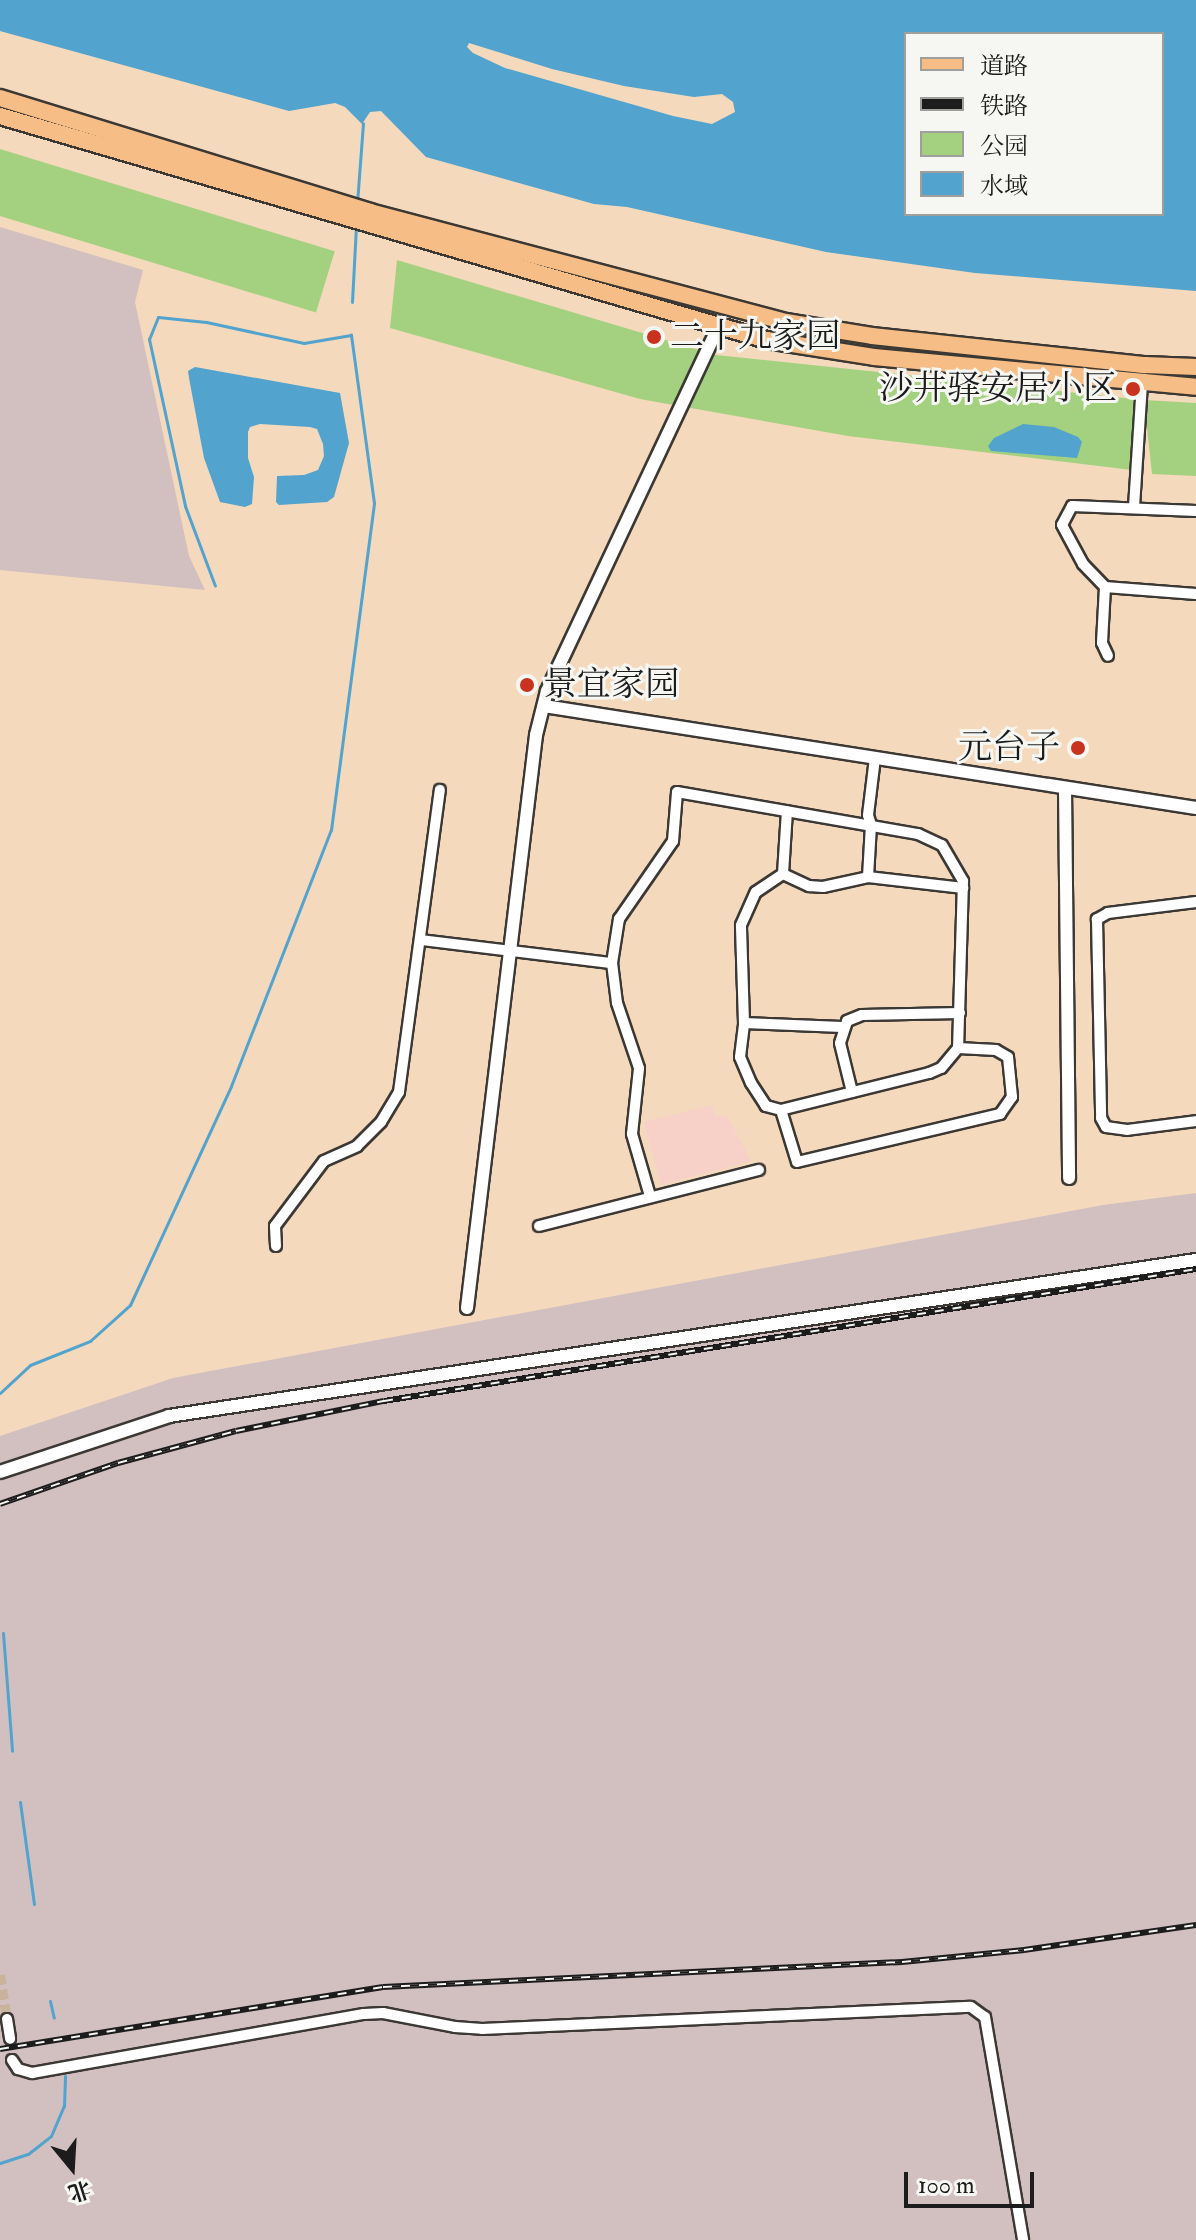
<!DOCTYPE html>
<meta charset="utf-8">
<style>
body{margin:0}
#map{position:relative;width:1196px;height:2240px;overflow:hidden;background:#f4d9bc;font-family:"IM FELL Double Pica","Noto Serif SC",serif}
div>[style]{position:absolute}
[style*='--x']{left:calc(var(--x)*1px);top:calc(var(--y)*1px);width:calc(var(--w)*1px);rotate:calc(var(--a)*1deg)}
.built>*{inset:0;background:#f7d1c8}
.industrial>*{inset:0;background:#d2bfc0}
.green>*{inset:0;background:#a4d17f;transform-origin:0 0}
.water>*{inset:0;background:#52a3cd}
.stream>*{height:3px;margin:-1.5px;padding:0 1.5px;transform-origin:1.5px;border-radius:1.5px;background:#52a3cd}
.minor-tunnel>*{height:10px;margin-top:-5px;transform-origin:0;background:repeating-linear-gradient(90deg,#c9b39c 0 10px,transparent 0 15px)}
.roads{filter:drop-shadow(2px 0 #3c3834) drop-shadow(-2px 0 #3c3834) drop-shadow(0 2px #3c3834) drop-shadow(0 -2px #3c3834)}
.minor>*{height:10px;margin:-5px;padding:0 5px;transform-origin:5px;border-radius:5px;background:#fff}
.tertiary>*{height:12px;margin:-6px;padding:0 6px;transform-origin:6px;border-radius:6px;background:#fff}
.primary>*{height:16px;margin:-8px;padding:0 8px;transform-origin:8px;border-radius:8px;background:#f6be86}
.rail>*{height:6px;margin-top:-3px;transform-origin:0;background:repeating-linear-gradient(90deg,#f6f6f2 0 9px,#1c1c1c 0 18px);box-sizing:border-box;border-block:2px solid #1c1c1c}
.dots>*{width:22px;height:22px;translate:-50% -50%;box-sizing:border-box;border:4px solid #f6f6f2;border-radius:50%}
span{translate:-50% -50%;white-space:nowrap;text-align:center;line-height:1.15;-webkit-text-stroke:6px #f6f6f2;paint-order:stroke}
.poi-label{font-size:34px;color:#1c1c1c}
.left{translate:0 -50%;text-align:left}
.right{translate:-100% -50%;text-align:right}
.legend{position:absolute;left:904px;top:32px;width:260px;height:184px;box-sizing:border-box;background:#f6f6f2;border:2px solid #9f9f9c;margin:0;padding:10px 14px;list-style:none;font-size:24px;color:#1c1c1c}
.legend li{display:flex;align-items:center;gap:16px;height:40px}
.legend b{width:40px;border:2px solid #9f9f9c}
.north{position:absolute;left:32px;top:2128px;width:80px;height:80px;-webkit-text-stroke:6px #f6f6f2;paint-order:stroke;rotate:162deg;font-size:22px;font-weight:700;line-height:32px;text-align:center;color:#1c1c1c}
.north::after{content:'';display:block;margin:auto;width:28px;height:36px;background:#1c1c1c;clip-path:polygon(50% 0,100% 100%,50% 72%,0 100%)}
.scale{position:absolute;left:904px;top:2172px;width:130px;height:36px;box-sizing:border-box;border:4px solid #1c1c1c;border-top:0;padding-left:10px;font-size:24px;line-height:28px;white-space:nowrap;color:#1c1c1c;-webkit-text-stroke:6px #f6f6f2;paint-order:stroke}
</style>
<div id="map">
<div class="built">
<div style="clip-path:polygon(712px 1105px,715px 1117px,727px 1115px,751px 1161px,661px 1185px,644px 1122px)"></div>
</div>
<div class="industrial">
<div style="clip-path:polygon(0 227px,143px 270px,135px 302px,189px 556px,205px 590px,0 570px)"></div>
<div style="clip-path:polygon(1196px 1193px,1196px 2240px,0 2240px,0 1436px,173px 1378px,1103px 1205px)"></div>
</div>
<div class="green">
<div style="left:0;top:149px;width:350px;height:64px;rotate:17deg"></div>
<div style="clip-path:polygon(397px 260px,716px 355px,1134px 399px,1132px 470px,848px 436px,640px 399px,390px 328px)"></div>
<div style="clip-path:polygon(1144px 400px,1196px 403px,1196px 476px,1152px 474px)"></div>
</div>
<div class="water">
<div style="clip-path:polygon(evenodd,0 0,1196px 0,1196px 291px,975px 273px,826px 252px,627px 207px,594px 204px,426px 157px,381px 111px,370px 112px,362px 124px,345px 107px,335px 103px,289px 111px,0 31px,0 0,1162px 34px,1162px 214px,906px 214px,906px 34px,1162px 34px,0 0,469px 43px,552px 69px,624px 86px,694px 97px,722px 94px,733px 102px,735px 112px,712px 124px,673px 116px,505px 68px,473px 53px,467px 47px,469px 43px)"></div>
<div style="clip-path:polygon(195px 367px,340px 393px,349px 443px,334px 497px,327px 502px,279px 505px,276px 502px,277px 476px,304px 475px,318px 470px,324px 456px,323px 444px,317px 429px,310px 427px,260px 424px,250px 427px,248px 432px,248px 458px,254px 477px,252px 504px,245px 507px,220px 502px,204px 458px,189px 378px,188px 371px)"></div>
<div style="clip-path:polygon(1023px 424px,1054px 427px,1078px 437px,1082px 442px,1077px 458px,991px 451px,988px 446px,994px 438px)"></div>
</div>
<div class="stream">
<div style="--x:357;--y:203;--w:80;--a:-85.7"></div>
<div style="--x:352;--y:302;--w:76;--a:-87"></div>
<div style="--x:0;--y:1393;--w:41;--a:-43"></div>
<div style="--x:30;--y:1365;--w:65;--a:-21.8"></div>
<div style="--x:90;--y:1341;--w:54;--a:-42"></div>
<div style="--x:130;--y:1305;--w:241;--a:-65.2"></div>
<div style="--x:231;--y:1086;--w:275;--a:-68.7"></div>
<div style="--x:331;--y:830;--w:330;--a:-82.5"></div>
<div style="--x:374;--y:503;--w:170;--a:-97.8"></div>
<div style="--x:351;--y:335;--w:48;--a:170.3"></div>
<div style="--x:304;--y:343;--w:100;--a:-167.9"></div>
<div style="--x:206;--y:322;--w:48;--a:-174.1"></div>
<div style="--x:158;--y:317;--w:24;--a:112"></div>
<div style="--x:149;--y:339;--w:171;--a:77.8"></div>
<div style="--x:185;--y:506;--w:85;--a:69.4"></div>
<div style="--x:3;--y:1633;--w:118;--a:85.6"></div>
<div style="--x:20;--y:1802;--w:103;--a:82.2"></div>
<div style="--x:50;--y:2001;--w:17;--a:77"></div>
<div style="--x:0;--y:2163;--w:29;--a:-18"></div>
<div style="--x:28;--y:2154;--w:29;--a:-38"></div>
<div style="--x:51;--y:2136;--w:33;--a:-67"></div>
<div style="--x:64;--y:2106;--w:30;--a:-88"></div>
</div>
<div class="minor-tunnel">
<div style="--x:0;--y:1975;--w:45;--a:81"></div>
</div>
<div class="roads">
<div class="minor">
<div style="--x:1134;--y:507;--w:123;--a:-86.3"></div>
<div style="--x:1196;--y:511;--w:124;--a:-177.7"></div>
<div style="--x:1072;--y:506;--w:21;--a:118"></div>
<div style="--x:1062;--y:525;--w:44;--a:61.7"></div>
<div style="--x:1083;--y:564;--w:32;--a:46"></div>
<div style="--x:1105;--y:587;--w:91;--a:4.4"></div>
<div style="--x:1105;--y:587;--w:56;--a:93.1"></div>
<div style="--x:1102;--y:643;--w:14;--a:65"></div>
<div style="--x:783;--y:874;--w:29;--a:25"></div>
<div style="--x:809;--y:886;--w:14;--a:4"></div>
<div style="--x:823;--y:887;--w:46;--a:-12.5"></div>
<div style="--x:868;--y:877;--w:96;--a:6.6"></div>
<div style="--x:783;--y:874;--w:63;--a:-86.4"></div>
<div style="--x:868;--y:877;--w:52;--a:-86.7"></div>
<div style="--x:871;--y:825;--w:10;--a:-107"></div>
<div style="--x:868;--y:815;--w:57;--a:-83"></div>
<div style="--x:1196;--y:902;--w:89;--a:172.9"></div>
<div style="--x:1108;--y:913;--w:13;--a:151"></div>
<div style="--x:1097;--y:919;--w:199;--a:88.8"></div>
<div style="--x:1101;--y:1118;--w:10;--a:61"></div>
<div style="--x:1106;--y:1127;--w:21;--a:8"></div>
<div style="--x:1127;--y:1130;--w:70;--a:-7.4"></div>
<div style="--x:421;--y:940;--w:192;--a:6.9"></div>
<div style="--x:744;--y:1023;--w:98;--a:2.3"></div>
<div style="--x:852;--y:1092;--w:50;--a:-103.8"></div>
<div style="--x:840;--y:1043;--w:23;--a:-72"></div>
<div style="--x:847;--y:1021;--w:16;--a:-22"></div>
<div style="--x:862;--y:1015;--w:98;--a:-1.2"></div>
<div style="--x:781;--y:1110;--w:54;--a:72.9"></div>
<div style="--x:797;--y:1162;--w:209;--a:-13.3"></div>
<div style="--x:1000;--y:1114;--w:21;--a:-55"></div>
<div style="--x:1012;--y:1097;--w:40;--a:-95.7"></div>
<div style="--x:1008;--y:1057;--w:14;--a:-150"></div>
<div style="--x:996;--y:1050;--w:38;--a:-177"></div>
<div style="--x:650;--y:1196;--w:65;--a:-106.2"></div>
<div style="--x:632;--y:1134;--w:66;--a:-83.9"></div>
<div style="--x:639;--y:1068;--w:69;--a:-108.7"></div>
<div style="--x:617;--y:1003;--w:40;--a:-97.1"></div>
<div style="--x:612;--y:963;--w:45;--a:-81"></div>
<div style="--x:619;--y:919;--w:95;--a:-55.3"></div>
<div style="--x:673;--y:841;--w:49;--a:-85.3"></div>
<div style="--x:677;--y:792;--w:245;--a:9.9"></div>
<div style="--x:918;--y:834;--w:26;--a:25"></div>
<div style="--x:942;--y:845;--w:42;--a:59.7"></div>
<div style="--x:963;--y:881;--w:167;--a:91.7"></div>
<div style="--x:958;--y:1048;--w:26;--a:130"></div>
<div style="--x:941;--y:1068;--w:13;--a:157"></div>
<div style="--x:929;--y:1073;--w:153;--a:166"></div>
<div style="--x:781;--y:1110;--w:16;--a:-165"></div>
<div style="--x:766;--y:1106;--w:27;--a:-123"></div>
<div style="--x:751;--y:1083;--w:28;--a:-113"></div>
<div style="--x:740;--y:1057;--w:34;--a:-83"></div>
<div style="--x:744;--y:1023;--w:98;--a:-91.8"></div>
<div style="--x:741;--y:925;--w:36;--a:-66"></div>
<div style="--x:756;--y:892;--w:32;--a:-34"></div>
<div style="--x:539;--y:1226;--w:227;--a:-14.3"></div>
<div style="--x:276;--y:1246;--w:20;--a:-93"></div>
<div style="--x:275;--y:1226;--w:81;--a:-53"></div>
<div style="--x:324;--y:1161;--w:36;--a:-24"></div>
<div style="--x:357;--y:1146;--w:34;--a:-45"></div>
<div style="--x:381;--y:1122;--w:35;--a:-59"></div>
<div style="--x:399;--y:1092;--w:305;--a:-82.3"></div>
<div style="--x:7;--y:2019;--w:20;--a:81"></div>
<div style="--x:12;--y:2060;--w:11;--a:56"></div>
<div style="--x:18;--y:2069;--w:15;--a:16"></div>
<div style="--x:32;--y:2073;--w:337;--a:-10.1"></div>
<div style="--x:364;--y:2014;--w:19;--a:-3"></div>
<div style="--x:383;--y:2013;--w:73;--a:11"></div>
<div style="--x:455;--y:2027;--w:27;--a:4"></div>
<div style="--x:482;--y:2029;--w:489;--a:-2.6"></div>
<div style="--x:971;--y:2007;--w:17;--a:36"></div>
<div style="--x:985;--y:2017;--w:226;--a:80.3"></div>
</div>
<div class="tertiary">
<div style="--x:544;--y:706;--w:660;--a:8.89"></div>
<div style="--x:1065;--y:788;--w:390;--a:89.4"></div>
<div style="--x:467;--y:1308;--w:577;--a:-83.13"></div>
<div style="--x:536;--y:735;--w:45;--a:-76"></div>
<div style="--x:547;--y:691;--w:401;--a:-64.8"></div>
<div style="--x:0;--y:1472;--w:178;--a:-18.3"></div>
<div style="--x:169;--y:1416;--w:1039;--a:-8.64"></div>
</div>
<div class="primary">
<div style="--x:0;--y:98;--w:387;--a:17.1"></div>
<div style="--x:370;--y:212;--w:430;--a:14.8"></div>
<div style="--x:786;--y:322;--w:87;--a:9.2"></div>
<div style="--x:872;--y:336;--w:275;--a:6.1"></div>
<div style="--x:1145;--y:365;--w:51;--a:2.2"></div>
<div style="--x:0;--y:116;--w:799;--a:16.28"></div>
<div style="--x:767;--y:340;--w:108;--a:9"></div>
<div style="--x:874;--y:357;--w:323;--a:5.3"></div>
</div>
</div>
<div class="rail">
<div style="--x:0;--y:1504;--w:125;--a:-19.2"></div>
<div style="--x:118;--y:1463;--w:122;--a:-15.2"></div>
<div style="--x:236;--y:1431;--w:151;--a:-11.5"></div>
<div style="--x:384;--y:1401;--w:823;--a:-9.23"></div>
<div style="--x:0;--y:2049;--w:388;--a:-9.2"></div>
<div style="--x:383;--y:1987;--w:520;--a:-2.76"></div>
<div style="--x:902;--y:1962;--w:123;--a:-5.6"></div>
<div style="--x:1024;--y:1950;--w:174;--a:-8.3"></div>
</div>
<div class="dots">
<div style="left:654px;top:337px;background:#c8321e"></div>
<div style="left:1133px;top:389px;background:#c8321e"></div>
<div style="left:527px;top:685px;background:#c8321e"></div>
<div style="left:1078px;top:748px;background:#c8321e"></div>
</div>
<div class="poi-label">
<span class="left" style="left:670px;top:337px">二十九家园</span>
<span class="right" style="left:1117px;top:389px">沙井驿安居小区</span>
<span class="left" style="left:543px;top:685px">景宜家园</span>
<span class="right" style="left:1060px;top:748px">元台子</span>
</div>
<ul class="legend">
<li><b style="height:10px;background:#f6be86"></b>道路</li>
<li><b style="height:10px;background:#1c1c1c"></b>铁路</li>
<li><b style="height:22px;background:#a4d17f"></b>公园</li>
<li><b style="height:22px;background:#52a3cd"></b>水域</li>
</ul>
<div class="north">北</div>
<div class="scale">100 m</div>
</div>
